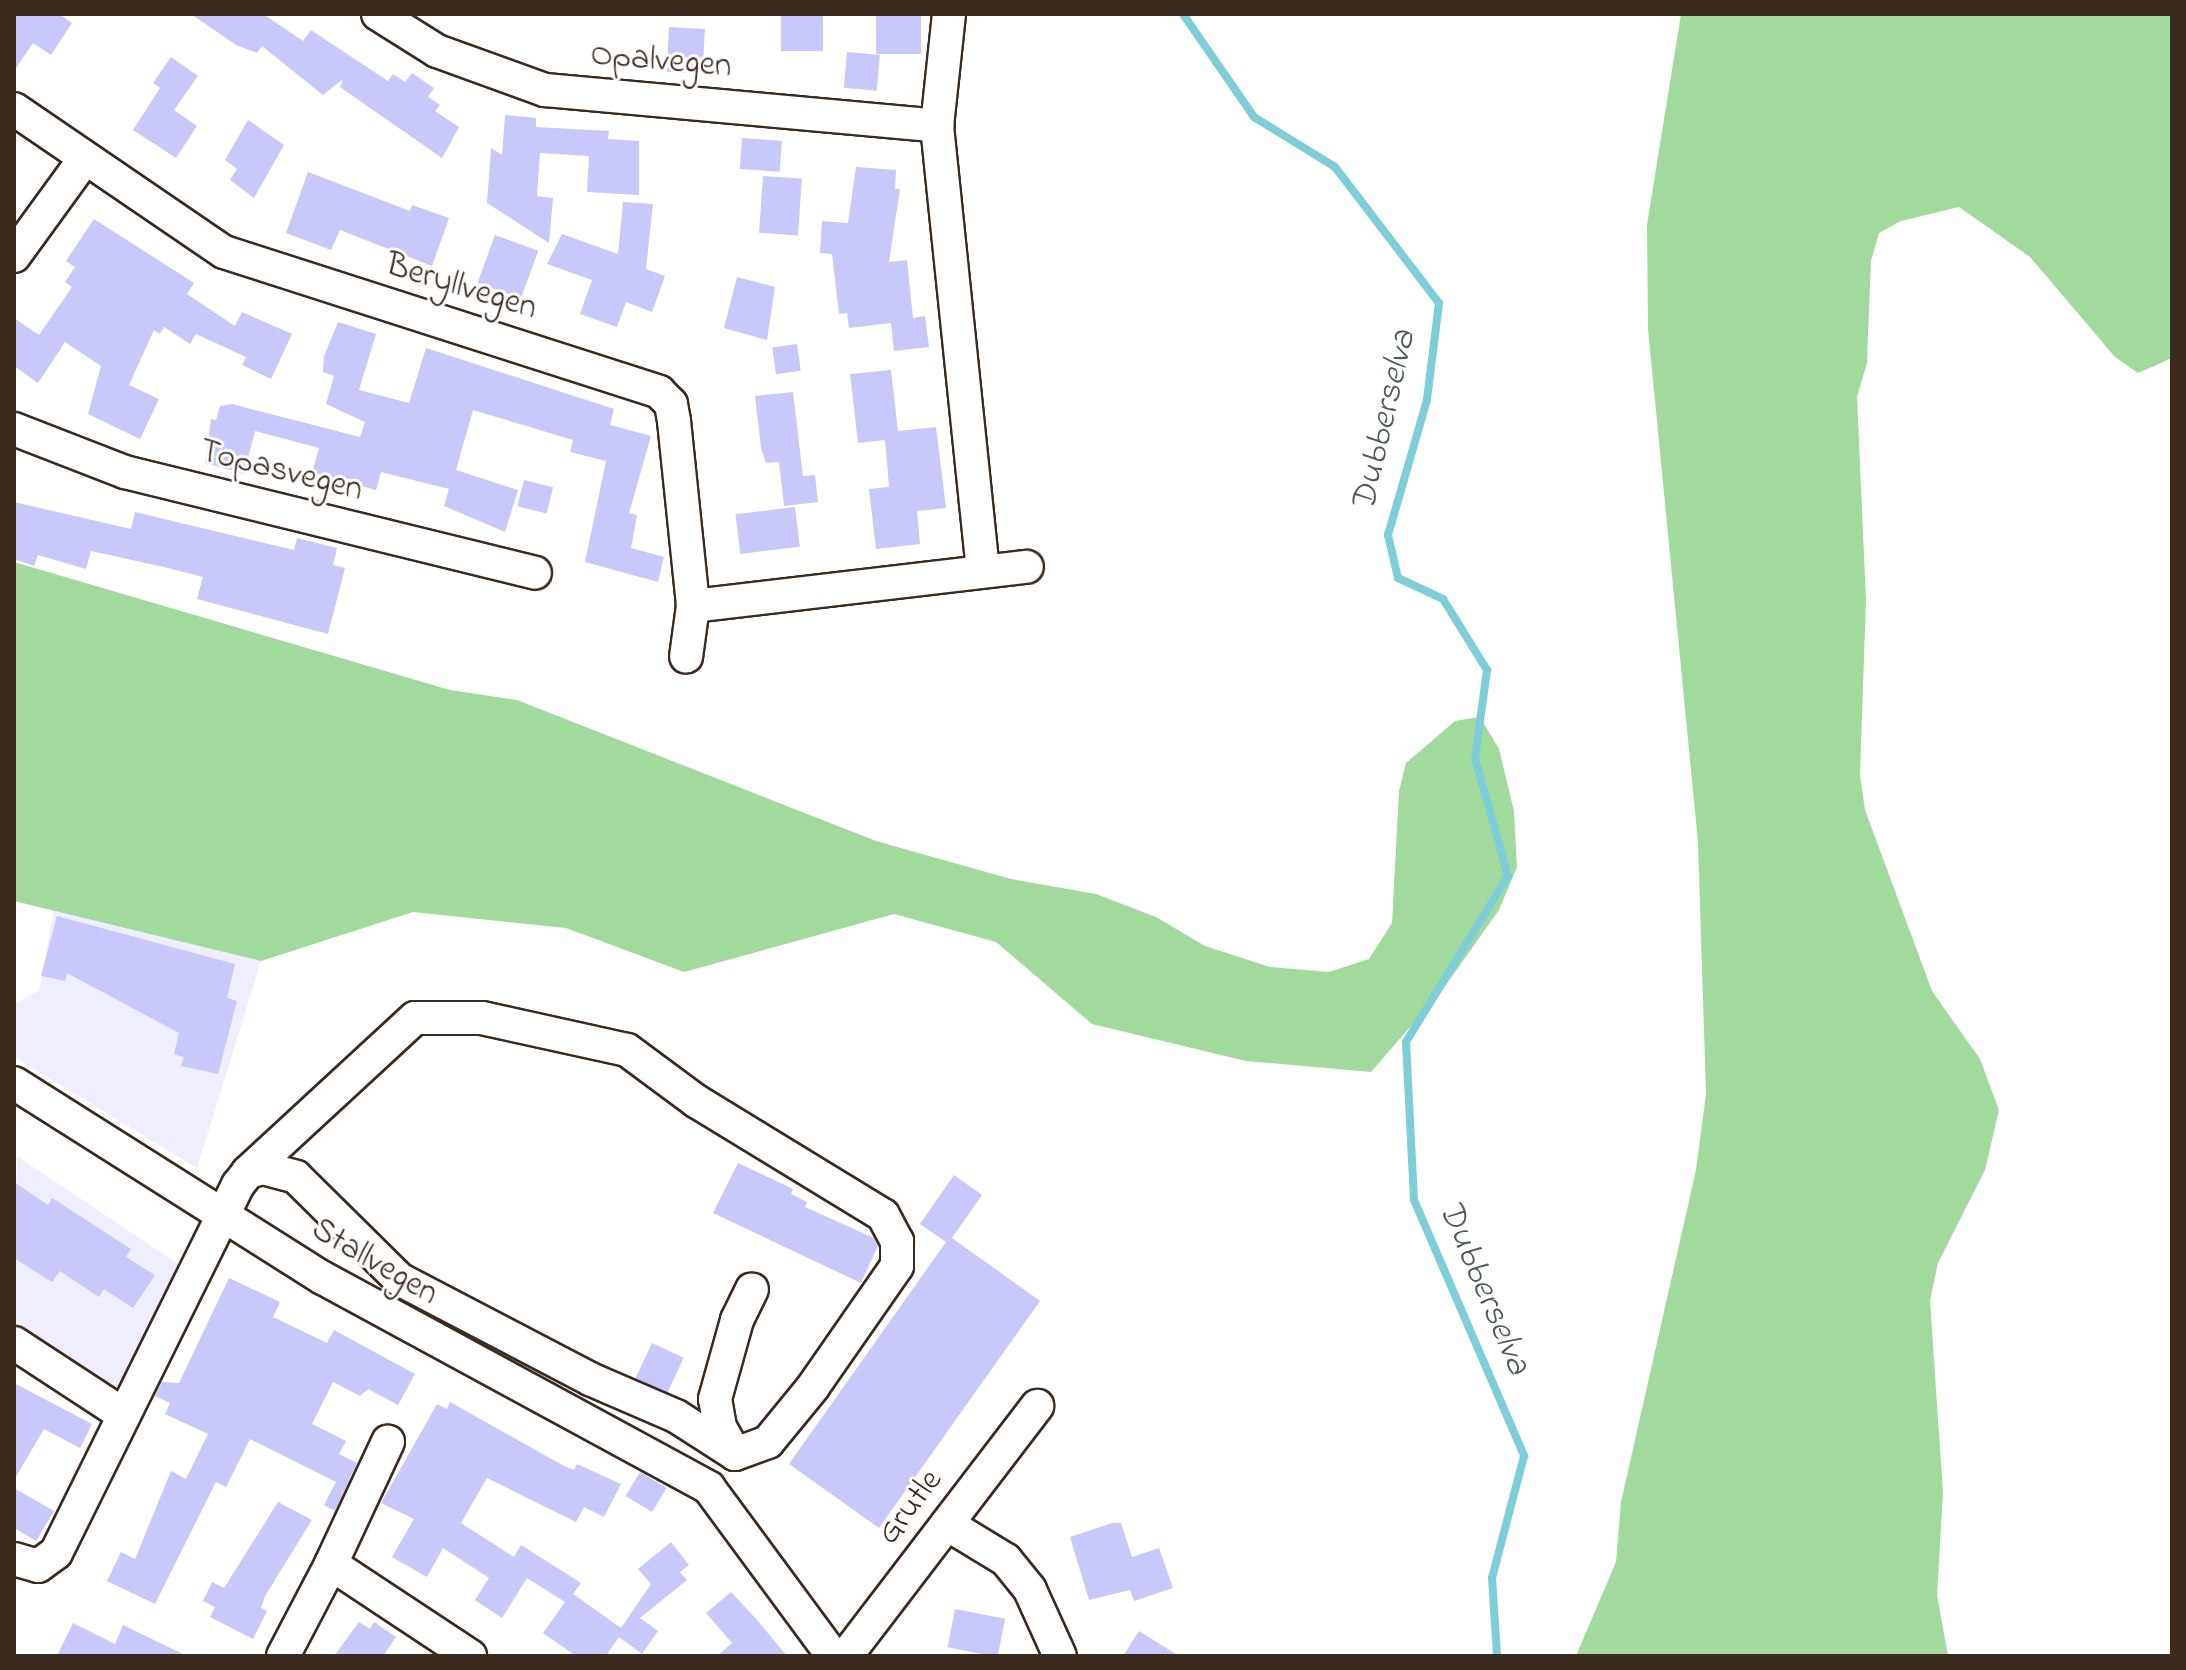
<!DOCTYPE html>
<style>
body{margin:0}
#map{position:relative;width:2186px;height:1670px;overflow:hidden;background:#fff;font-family:"Indie Flower",sans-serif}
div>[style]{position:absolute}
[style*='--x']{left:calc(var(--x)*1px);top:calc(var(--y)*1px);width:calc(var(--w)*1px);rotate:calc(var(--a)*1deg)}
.built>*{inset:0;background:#eeeefe}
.green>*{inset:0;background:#a2da9e}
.stream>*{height:8px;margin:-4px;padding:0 4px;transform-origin:4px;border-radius:4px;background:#7eced9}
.building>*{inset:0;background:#c8c8fa;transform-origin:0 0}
.roads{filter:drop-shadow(2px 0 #3b2a1e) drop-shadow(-2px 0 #3b2a1e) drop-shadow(0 2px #3b2a1e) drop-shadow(0 -2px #3b2a1e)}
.minor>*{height:32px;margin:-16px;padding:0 16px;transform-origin:16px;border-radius:16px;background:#fff}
span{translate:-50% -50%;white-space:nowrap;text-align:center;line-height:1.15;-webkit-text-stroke:6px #fff;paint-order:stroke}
.street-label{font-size:34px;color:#3b2a1e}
.water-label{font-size:36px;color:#4f5b56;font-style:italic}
.frame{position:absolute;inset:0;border:16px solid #3b2a1e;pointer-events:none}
</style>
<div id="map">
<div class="built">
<div style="clip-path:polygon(54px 910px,261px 961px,197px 1168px,14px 1057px,14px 1004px,39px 991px)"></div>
<div style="clip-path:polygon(17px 1156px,184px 1268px,131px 1378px,102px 1386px,14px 1325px)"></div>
</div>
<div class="green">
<div style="clip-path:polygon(1681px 14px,2172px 14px,2172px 358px,2138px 373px,2115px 357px,2030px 257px,1959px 207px,1901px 221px,1879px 233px,1871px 261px,1867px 363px,1857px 397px,1866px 600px,1860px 775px,1865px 810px,1932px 991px,1980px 1059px,1999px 1110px,1985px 1170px,1938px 1263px,1930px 1300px,1943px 1493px,1937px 1595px,1948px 1656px,1576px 1656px,1616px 1562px,1621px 1502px,1696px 1170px,1706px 1094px,1698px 842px,1648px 329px,1647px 225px)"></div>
<div style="clip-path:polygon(14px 562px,450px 690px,517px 700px,876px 841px,1011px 879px,1096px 894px,1156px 917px,1205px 946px,1270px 967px,1329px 972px,1369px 959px,1392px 923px,1399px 791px,1406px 763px,1455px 721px,1480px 717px,1499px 749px,1514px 811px,1517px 867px,1499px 910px,1443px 989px,1371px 1072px,1246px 1061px,1092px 1024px,996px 942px,894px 914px,684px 972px,566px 928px,413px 912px,261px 961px,14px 901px)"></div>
</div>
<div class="stream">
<div style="--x:1183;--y:14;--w:125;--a:55.4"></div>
<div style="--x:1254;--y:117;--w:95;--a:31.7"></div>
<div style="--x:1335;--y:167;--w:171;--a:52.6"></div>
<div style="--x:1439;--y:303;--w:98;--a:97.1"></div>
<div style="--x:1427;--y:400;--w:141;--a:106.1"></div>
<div style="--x:1388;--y:535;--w:44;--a:76.9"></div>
<div style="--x:1398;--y:578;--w:50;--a:25"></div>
<div style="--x:1443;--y:599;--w:84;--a:58.2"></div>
<div style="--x:1487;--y:670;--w:89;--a:97.8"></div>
<div style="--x:1475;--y:758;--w:123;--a:74.4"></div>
<div style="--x:1508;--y:876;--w:195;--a:121.6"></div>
<div style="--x:1406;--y:1042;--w:158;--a:87.1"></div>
<div style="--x:1414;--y:1200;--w:279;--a:66.7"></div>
<div style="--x:1524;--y:1456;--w:126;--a:104.7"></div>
<div style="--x:1492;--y:1578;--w:78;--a:86.3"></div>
</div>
<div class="building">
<div style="clip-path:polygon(14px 14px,59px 14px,72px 23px,51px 55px,33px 43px,14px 71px)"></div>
<div style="clip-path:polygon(191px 14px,263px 14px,303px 41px,311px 30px,388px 81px,393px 74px,405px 82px,412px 73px,434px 88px,428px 97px,440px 105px,435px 111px,459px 127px,442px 158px,340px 87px,343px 79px,323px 95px,262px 46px,257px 53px,236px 45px)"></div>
<div style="left:781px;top:14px;width:42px;height:37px"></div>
<div style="left:876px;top:14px;width:45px;height:40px"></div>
<div style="left:669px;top:27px;width:36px;height:45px;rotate:3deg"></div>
<div style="left:847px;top:52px;width:33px;height:36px;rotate:5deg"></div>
<div style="clip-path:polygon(171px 57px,198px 76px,174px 110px,197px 126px,176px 158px,133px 130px,160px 88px,153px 83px)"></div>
<div style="clip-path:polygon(505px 115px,536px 118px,536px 127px,609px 131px,608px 139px,639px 141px,639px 195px,587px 192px,589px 156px,540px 153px,537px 196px,553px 198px,549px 243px,487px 203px,491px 148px,502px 155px)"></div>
<div style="clip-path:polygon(248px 120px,284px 145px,254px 198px,230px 180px,237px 169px,225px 160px)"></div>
<div style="left:742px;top:138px;width:40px;height:31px;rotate:4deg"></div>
<div style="clip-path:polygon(856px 167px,896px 170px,895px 189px,900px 189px,889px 262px,907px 260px,913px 318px,925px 316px,929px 347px,894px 351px,891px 323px,849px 328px,847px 313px,839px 314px,832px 254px,820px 253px,822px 221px,848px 223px)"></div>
<div style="clip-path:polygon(308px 172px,410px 211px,412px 205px,449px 218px,432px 266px,340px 230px,331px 250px,286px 233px)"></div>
<div style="left:763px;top:176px;width:39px;height:57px;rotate:4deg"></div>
<div style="clip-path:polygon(623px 202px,653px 204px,646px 269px,665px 276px,652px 312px,626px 302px,617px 327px,580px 314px,592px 280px,547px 264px,562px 234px,618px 254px)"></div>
<div style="clip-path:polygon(94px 219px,194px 283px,187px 294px,235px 326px,242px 312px,292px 334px,271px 379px,242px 365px,246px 357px,196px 334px,190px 344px,164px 327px,160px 334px,154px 330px,129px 385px,159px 399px,140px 439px,88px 414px,101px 366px,65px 342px,38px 383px,14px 366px,14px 318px,39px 335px,72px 287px,65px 282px,75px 267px,66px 261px)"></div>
<div style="left:495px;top:235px;width:46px;height:51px;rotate:20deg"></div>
<div style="clip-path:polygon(737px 277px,775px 287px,767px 340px,724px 328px)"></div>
<div style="clip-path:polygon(338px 322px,376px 334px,359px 390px,409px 403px,426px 348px,614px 409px,610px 425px,651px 436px,629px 513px,637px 515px,631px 548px,664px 557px,658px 582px,585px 562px,606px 461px,570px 452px,573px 440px,473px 410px,456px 470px,518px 490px,505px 532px,444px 506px,449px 489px,381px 472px,376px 490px,312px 473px,319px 448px,255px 431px,244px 474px,205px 463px,211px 419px,216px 420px,220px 406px,232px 404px,360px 437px,365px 422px,326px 404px,334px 376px,323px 372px,324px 356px)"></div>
<div style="left:797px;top:344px;width:27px;height:25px;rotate:82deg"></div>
<div style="clip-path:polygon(891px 370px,898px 431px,936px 427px,946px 508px,917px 511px,920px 544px,876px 549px,869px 489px,889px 487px,885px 440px,858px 443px,850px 374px)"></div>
<div style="clip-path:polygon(793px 392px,803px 476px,815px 475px,818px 502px,784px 506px,779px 462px,766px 463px,761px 448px,755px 396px)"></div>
<div style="left:524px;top:480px;width:30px;height:27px;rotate:14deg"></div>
<div style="clip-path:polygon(14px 502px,131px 529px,135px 512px,294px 550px,297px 538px,337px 548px,333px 565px,345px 568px,328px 634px,197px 599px,203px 577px,164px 567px,91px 551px,86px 569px,38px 555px,34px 566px,14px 559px)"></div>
<div style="left:795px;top:507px;width:40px;height:60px;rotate:83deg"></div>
<div style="clip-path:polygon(57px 916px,235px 964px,227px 998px,237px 1001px,218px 1074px,181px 1066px,184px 1057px,174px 1054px,179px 1033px,67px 973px,65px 981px,41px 976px)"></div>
<div style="clip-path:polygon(738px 1163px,793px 1189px,791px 1194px,807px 1202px,805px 1207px,874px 1238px,878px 1246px,861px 1283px,713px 1213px)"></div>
<div style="clip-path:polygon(954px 1175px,982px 1195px,952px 1238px,1040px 1301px,879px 1528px,789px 1464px,946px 1242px,920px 1224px)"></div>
<div style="clip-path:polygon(14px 1182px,48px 1205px,52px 1198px,131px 1249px,126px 1257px,155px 1275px,133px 1308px,104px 1289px,99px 1297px,60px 1271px,52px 1282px,14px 1258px)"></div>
<div style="clip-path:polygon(229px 1278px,280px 1302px,273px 1317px,327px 1343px,334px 1330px,415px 1374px,398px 1405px,368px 1389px,360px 1396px,333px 1382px,312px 1424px,346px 1441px,339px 1454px,357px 1463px,335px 1511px,324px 1505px,336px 1482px,250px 1439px,226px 1487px,216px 1482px,155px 1604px,107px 1581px,121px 1552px,135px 1559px,171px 1471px,186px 1479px,208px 1434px,165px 1414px,170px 1403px,155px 1396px,162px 1382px,179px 1383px)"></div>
<div style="left:652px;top:1343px;width:35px;height:39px;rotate:25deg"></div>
<div style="clip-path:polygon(14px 1383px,92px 1424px,80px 1448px,44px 1429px,14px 1480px)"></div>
<div style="clip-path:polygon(450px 1402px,564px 1466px,574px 1470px,577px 1464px,621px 1484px,604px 1517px,584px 1507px,576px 1522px,487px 1478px,461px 1523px,514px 1557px,521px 1545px,581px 1583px,573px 1594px,621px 1628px,651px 1584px,638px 1569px,671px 1542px,689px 1565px,680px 1572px,687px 1580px,640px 1618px,658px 1631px,642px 1654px,619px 1637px,606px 1656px,576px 1656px,543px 1633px,565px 1602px,527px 1578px,502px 1618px,475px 1600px,489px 1578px,443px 1548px,427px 1577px,392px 1557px,414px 1519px,381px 1503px,437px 1404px,447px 1409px)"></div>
<div style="left:640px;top:1472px;width:31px;height:28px;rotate:31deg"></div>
<div style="clip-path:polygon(14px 1488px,54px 1511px,36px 1541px,14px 1528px)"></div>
<div style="clip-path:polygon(278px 1502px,312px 1520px,265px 1596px,261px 1608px,267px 1611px,253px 1639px,210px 1617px,215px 1607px,203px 1601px,212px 1582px,224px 1588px)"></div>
<div style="clip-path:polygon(1112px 1523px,1121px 1523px,1132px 1557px,1159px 1548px,1173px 1588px,1134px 1601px,1130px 1590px,1089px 1600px,1070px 1537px)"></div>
<div style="clip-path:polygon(731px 1592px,757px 1620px,787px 1656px,717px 1656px,732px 1643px,706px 1613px)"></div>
<div style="left:955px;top:1609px;width:51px;height:39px;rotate:11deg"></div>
<div style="clip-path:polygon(359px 1622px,370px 1629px,374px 1622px,396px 1637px,383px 1656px,334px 1656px)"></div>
<div style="clip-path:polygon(73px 1623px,115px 1644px,123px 1625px,187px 1656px,57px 1656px)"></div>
<div style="clip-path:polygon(1139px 1631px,1179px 1656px,1123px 1656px)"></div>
</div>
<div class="roads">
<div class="minor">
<div style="--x:378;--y:14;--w:70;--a:32.1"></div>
<div style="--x:437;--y:51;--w:115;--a:19.9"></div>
<div style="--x:545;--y:90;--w:394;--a:5.2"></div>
<div style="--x:949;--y:14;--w:113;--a:96.1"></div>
<div style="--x:937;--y:126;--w:447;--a:84.1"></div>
<div style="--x:14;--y:109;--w:254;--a:34.3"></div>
<div style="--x:224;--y:252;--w:457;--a:17.8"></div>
<div style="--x:659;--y:392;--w:17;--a:45"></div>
<div style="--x:671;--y:404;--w:17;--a:80"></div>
<div style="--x:674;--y:421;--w:186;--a:84.1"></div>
<div style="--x:693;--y:606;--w:51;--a:97.8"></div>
<div style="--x:14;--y:256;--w:117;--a:-54"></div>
<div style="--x:14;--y:429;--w:119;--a:21.2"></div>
<div style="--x:125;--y:472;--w:422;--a:13.8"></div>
<div style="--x:693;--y:606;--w:336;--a:-6.7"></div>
<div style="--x:14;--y:1083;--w:365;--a:32.3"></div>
<div style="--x:323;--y:1278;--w:439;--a:28.5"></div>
<div style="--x:709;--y:1488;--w:209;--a:53.6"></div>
<div style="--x:248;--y:1172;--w:227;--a:-42.7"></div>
<div style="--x:415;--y:1018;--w:67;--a:0"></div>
<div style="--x:482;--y:1018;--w:148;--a:12.4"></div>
<div style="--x:627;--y:1050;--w:86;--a:36.5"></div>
<div style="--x:696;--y:1101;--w:219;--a:31.4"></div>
<div style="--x:883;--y:1215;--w:30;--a:62"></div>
<div style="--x:897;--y:1241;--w:25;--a:90"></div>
<div style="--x:897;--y:1266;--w:147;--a:124.8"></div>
<div style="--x:813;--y:1387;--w:71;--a:129.3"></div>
<div style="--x:768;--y:1442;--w:35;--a:160"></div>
<div style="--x:14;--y:1343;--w:131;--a:33.2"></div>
<div style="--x:735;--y:1454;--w:31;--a:-119"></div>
<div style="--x:720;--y:1427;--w:28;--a:-100"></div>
<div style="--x:715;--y:1399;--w:82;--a:-74.4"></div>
<div style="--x:737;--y:1320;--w:34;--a:-64"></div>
<div style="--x:947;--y:1524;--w:69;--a:31.4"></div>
<div style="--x:1006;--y:1560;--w:38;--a:51"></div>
<div style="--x:1030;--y:1590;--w:72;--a:65.6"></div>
<div style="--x:14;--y:1559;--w:25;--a:16"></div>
<div style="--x:38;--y:1566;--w:22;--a:-36"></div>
<div style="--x:56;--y:1553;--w:411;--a:-63.7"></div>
<div style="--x:238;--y:1185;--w:16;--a:-52"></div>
<div style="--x:248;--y:1172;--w:16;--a:-15"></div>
<div style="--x:263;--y:1168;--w:34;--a:15"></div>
<div style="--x:296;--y:1177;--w:145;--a:44.7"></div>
<div style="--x:399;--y:1279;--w:216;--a:27.6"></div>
<div style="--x:590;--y:1379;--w:94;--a:23.3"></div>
<div style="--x:676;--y:1416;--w:70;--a:32.8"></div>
<div style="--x:331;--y:1564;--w:135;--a:-65"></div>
<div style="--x:283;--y:1656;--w:104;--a:-62.4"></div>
<div style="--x:331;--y:1564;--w:167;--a:33.5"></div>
<div style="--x:846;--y:1656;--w:315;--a:-52.6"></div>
</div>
</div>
<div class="street-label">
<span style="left:661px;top:62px;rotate:5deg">Opalvegen</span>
<span style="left:461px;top:288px;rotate:17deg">Beryllvegen</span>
<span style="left:281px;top:472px;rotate:14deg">Topasvegen</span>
<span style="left:374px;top:1263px;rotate:30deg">Stallvegen</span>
<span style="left:911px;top:1508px;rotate:-53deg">Grutle</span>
</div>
<div class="water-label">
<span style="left:1385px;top:421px;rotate:-77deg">Dubberselva</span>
<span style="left:1483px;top:1288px;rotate:67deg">Dubberselva</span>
</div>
<div class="frame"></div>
</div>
